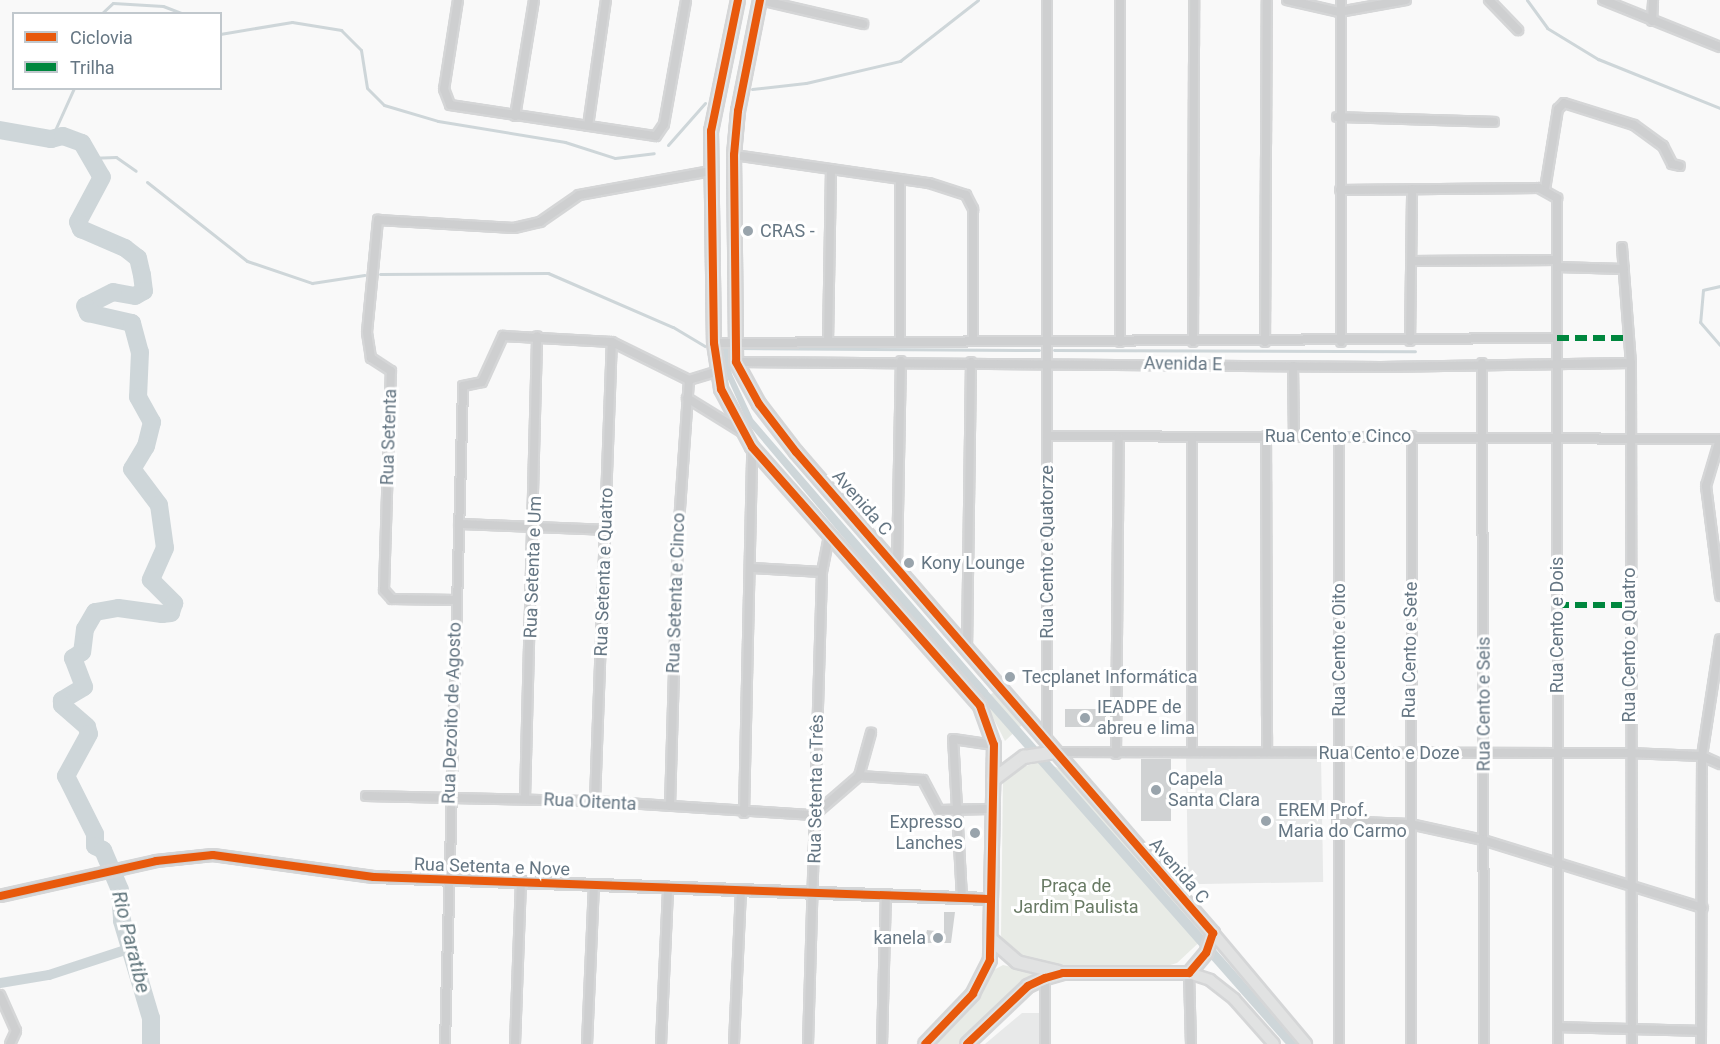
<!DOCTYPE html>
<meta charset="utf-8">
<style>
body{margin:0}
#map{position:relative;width:1720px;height:1044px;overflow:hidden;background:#f9f9f9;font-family:Roboto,sans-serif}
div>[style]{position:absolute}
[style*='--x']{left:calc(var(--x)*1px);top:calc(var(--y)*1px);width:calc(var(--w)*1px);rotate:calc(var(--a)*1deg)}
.built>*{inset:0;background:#e8e9e9;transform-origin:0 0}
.green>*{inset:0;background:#e8ebe6}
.water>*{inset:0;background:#ced6d9}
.stream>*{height:3px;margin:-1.5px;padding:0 1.5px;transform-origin:1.5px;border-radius:1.5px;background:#ced6d9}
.canal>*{height:10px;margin:-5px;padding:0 5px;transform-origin:5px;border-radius:5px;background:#ced6d9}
.river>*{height:18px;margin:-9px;padding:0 9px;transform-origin:9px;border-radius:9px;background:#ced6d9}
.building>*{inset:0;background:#d0d2d3;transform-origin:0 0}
.roads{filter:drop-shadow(2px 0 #d5d6d7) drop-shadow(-2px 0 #d5d6d7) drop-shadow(0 2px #d5d6d7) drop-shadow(0 -2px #d5d6d7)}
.minor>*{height:8px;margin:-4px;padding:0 4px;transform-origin:4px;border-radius:4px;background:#cecfd0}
.tertiary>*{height:10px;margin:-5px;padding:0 5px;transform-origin:5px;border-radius:5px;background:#cecfd0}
.secondary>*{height:10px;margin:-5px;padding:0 5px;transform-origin:5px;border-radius:5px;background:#e1e2e2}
.primary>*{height:12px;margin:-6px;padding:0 6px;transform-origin:6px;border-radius:6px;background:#e1e2e2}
.quiet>*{height:6px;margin-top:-3px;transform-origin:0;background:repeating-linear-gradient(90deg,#00873e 0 12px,transparent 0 18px)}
.cycleway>*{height:8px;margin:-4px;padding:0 4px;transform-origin:4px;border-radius:4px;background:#e8590c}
.dots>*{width:16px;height:16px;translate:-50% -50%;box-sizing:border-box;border:3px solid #fff;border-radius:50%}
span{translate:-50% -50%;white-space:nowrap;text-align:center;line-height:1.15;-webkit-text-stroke:6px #fff;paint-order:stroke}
.poi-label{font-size:18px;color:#657683}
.left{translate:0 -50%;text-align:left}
.right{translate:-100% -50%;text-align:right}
.street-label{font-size:18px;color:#657683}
.park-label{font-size:18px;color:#687a64}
.water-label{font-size:20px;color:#60757c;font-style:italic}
.legend{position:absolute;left:12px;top:12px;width:210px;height:78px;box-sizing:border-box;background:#fff;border:2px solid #c1c8cd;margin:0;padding:8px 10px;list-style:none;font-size:18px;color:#657683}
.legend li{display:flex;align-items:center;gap:12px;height:30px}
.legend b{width:30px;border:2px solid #c1c8cd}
</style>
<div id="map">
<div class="built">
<div style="left:1321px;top:756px;width:126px;height:135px;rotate:89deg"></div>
<div style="clip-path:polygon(1022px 1013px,1040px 1013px,1040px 1044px,985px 1044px)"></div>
</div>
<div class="green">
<div style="clip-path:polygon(995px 691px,1023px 724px,1005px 741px,984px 700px)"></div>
<div style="clip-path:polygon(1040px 762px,1059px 768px,1207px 935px,1177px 963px,1157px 969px,1030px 973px,1039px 977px,1020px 985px,961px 1044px,932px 1044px,980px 995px,992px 971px,1003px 965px,1020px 969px,1003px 947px,1001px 935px,1003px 780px,1010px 770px)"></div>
</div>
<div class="water">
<div style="clip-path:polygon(723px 352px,728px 353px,732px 374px,753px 419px,988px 691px,979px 699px,748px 424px,726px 375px)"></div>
</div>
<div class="stream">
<div style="--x:1527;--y:0;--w:34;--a:54"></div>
<div style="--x:1547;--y:28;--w:60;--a:31.3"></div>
<div style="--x:1598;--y:59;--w:131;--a:21.9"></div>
<div style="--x:101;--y:14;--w:16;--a:-43"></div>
<div style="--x:113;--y:3;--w:50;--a:3.4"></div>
<div style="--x:163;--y:6;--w:22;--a:21"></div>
<div style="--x:220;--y:34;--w:73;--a:-9.5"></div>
<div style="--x:292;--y:22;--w:50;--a:9.3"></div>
<div style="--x:341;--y:30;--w:28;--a:45"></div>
<div style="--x:361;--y:50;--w:38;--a:81"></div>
<div style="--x:367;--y:88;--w:24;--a:45"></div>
<div style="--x:384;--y:105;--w:56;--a:16.5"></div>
<div style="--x:438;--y:121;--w:129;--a:9.4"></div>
<div style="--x:565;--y:142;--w:52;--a:17.7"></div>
<div style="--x:615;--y:158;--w:39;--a:-7"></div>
<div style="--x:752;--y:89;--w:54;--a:-6.3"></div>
<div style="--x:806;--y:83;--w:97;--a:-13.2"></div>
<div style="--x:900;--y:61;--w:99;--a:-38"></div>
<div style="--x:51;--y:139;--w:56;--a:-65.7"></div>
<div style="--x:668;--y:145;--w:56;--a:-48.6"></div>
<div style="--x:88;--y:158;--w:28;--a:-2"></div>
<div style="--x:116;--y:157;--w:24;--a:35"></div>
<div style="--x:147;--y:182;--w:127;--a:38.3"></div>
<div style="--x:247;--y:261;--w:69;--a:18.7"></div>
<div style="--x:312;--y:283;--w:53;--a:-8.7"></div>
<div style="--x:380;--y:274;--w:168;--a:-0.3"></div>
<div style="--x:548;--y:273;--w:136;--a:23.4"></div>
<div style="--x:673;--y:327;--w:37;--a:31"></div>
<div style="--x:1720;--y:286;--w:17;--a:167"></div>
<div style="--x:1703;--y:290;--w:32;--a:95"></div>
<div style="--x:1700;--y:322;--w:30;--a:49"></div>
<div style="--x:739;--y:348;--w:300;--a:0.4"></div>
<div style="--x:1054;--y:350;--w:361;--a:0.2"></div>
</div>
<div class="canal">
<div style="--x:726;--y:348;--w:18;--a:84"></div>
<div style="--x:975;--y:684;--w:480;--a:48.6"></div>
<div style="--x:0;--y:983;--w:50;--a:-9.3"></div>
<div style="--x:49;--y:975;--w:86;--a:-18.2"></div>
</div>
<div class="river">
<div style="--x:0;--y:130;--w:52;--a:10"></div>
<div style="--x:51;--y:139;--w:12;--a:-14"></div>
<div style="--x:63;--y:136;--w:20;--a:20"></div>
<div style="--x:82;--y:143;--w:39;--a:60"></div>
<div style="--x:102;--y:177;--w:51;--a:118.1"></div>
<div style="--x:78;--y:222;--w:8;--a:67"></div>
<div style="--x:81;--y:229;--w:48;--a:23.4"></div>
<div style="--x:125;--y:248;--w:16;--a:38"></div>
<div style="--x:138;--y:258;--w:17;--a:77"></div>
<div style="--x:142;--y:275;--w:16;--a:83"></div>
<div style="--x:144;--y:291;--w:10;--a:151"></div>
<div style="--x:135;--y:296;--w:22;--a:-170"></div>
<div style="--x:113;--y:292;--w:31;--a:153"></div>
<div style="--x:85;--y:306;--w:8;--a:67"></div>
<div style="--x:88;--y:313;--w:45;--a:12.8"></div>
<div style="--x:132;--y:323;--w:30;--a:75"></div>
<div style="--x:140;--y:352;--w:45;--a:92.5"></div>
<div style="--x:138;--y:397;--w:29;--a:61"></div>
<div style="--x:152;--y:422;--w:25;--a:104"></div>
<div style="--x:146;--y:446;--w:27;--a:121"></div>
<div style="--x:132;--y:469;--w:45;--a:53.1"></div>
<div style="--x:159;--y:505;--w:43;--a:82.1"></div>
<div style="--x:165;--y:548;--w:35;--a:114"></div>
<div style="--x:151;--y:580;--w:33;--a:45"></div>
<div style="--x:174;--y:603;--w:10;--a:107"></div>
<div style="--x:171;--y:613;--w:9;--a:174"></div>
<div style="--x:162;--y:614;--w:44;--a:-172.2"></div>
<div style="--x:118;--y:608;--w:23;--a:170"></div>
<div style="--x:95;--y:612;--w:20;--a:120"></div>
<div style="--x:85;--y:629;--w:23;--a:97"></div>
<div style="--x:82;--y:652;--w:11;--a:146"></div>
<div style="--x:73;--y:658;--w:31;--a:69"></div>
<div style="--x:84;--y:687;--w:26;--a:149"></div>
<div style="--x:62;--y:700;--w:5;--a:90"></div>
<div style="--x:62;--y:705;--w:33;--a:41"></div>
<div style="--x:87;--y:727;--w:7;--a:74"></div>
<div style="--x:89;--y:734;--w:48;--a:118.7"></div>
<div style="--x:66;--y:776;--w:65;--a:63.4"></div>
<div style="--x:95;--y:834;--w:12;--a:90"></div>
<div style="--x:95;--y:846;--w:9;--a:27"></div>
<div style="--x:103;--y:850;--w:43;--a:67"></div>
<div style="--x:120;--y:890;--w:31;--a:86"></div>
<div style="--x:122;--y:921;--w:101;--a:73.4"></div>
<div style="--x:151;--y:1018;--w:26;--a:90"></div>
</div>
<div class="building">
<div style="left:1065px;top:709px;width:41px;height:18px"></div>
<div style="left:1141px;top:759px;width:30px;height:62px"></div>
<div style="clip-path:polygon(944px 912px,955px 912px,951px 943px,924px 943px,927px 930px,944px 932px)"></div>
</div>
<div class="roads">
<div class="minor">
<div style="--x:458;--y:0;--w:90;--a:98.9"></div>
<div style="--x:444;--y:89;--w:17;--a:69"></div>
<div style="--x:450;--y:105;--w:208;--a:8.6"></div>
<div style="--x:656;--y:136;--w:14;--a:-56"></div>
<div style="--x:664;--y:124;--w:126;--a:-79.9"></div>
<div style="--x:760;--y:0;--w:106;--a:13.1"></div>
<div style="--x:1047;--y:0;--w:742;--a:90"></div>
<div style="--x:1287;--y:0;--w:53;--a:13"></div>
<div style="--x:1339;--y:12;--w:68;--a:-10.2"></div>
<div style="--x:1489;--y:0;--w:42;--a:46"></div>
<div style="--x:1603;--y:0;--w:126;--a:21.9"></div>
<div style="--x:1652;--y:21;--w:21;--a:-87"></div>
<div style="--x:515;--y:116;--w:118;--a:-80.7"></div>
<div style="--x:1337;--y:117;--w:157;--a:1.8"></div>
<div style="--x:588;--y:126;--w:127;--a:-81.9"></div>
<div style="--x:734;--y:155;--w:197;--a:8.2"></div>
<div style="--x:929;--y:183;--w:39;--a:18"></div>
<div style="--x:966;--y:195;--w:16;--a:63"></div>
<div style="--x:973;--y:209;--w:132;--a:90"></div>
<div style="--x:900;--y:179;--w:163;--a:90"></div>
<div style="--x:1545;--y:189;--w:81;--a:-80.8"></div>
<div style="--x:1558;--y:109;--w:8;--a:-45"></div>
<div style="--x:1564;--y:103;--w:73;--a:17.4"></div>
<div style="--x:1634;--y:125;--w:36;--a:36"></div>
<div style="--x:1663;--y:146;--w:20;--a:63"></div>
<div style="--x:1672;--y:164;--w:8;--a:14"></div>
<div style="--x:1340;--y:190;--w:199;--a:-0.6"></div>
<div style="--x:1539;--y:188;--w:21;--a:29"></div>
<div style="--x:1557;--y:198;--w:846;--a:89.93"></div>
<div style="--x:1622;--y:247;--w:116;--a:85.6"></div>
<div style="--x:1631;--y:363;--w:681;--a:89.92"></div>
<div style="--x:1412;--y:261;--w:145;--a:-0.4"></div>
<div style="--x:1557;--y:267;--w:67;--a:1.7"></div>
<div style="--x:1410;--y:341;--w:152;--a:-89.2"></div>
<div style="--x:828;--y:342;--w:173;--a:-89"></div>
<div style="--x:1120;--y:342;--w:342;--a:-90"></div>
<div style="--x:1193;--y:342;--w:342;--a:-89.8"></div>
<div style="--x:1265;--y:342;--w:342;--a:-89.7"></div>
<div style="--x:1341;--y:342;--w:342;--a:-90"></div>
<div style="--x:714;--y:343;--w:843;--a:-0.34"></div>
<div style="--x:736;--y:362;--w:645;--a:0.44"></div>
<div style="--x:1381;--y:367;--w:250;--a:-0.9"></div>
<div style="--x:1482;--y:363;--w:681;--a:89.83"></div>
<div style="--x:1293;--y:366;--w:70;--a:89.2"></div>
<div style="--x:687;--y:398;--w:65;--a:31.7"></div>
<div style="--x:1047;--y:436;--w:673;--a:0.26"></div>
<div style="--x:1266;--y:436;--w:316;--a:89.8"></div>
<div style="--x:1339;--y:436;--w:608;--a:90"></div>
<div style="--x:1192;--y:437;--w:315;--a:90"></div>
<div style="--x:1720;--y:439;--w:49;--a:106.6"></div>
<div style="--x:1706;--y:486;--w:111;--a:82.7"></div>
<div style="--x:459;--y:524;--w:147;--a:2.3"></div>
<div style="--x:897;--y:565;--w:204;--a:-88.9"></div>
<div style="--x:752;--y:568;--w:70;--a:3.3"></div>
<div style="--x:456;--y:600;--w:64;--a:-179.1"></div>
<div style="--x:392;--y:599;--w:12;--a:-132"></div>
<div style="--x:384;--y:590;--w:219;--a:-88.2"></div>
<div style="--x:391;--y:371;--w:24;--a:-147"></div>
<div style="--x:371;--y:358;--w:26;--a:-99"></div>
<div style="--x:367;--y:332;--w:113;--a:-84.4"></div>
<div style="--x:378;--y:220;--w:136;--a:3.4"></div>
<div style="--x:514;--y:228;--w:27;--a:-13"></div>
<div style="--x:540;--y:222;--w:47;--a:-34.7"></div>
<div style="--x:579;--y:195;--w:134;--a:-10.3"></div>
<div style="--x:967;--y:649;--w:287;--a:-89.2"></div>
<div style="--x:1055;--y:752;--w:573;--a:0.1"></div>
<div style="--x:1628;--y:753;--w:74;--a:2.3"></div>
<div style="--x:1702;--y:756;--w:20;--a:24"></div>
<div style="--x:1116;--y:754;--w:317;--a:-89.5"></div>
<div style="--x:859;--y:776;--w:64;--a:3.6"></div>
<div style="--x:923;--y:780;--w:34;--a:62"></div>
<div style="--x:939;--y:810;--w:51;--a:-1.1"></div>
<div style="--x:366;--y:796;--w:229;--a:1.3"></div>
<div style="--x:595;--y:801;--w:219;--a:3.7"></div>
<div style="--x:814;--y:815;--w:60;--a:-40.9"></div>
<div style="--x:859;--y:776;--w:45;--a:-74.4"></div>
<div style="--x:525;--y:798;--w:462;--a:-88.5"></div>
<div style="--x:595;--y:801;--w:459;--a:-87.9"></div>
<div style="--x:670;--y:806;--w:269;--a:-88.3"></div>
<div style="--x:678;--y:537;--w:157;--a:-86"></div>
<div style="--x:744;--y:813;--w:366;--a:-88.7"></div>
<div style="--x:1337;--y:821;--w:73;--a:2.4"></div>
<div style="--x:1410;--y:824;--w:75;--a:12.4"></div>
<div style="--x:1483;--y:840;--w:230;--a:17.2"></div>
<div style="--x:962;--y:898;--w:159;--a:-93.2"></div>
<div style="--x:953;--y:739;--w:41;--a:8.3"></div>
<div style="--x:1189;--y:973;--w:71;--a:88.4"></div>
<div style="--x:0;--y:995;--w:39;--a:66"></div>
<div style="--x:16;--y:1031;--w:14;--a:115"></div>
<div style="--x:1559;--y:1027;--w:142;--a:1.6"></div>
<div style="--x:445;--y:1044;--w:658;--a:-88.43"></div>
<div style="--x:463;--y:386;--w:19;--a:-12"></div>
<div style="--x:482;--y:382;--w:51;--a:-65.5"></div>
<div style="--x:503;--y:336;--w:109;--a:3.2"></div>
<div style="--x:612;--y:342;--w:86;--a:26.3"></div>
<div style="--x:689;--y:380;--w:28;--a:-17"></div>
<div style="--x:515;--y:1044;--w:160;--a:-87.9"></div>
<div style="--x:587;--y:1044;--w:158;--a:-87.5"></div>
<div style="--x:661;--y:1044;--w:155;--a:-87.4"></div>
<div style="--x:734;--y:1044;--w:153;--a:-87.4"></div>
<div style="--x:808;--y:1044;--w:472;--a:-88.3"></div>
<div style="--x:822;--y:572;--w:38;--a:-79"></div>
<div style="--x:882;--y:1044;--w:148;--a:-88.5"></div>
<div style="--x:1045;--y:1044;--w:66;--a:-90"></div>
<div style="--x:1411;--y:1044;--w:608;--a:-89.91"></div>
<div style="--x:1701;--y:1044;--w:288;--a:-89.8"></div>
<div style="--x:1702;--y:756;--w:118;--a:-81.3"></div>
</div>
<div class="tertiary">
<div style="--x:0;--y:896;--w:160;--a:-12.6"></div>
<div style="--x:156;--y:861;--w:57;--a:-6"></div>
<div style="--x:213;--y:855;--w:162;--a:7.8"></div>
<div style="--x:374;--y:877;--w:615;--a:2.05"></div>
</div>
<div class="secondary">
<div style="--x:1213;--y:933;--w:145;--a:50"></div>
<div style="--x:1189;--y:973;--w:22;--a:18"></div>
<div style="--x:1210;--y:980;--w:31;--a:38"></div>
<div style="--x:1234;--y:999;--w:60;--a:48.4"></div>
</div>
<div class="primary">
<div style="--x:738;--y:0;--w:134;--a:101.6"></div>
<div style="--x:711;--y:131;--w:212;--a:89.2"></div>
<div style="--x:714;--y:343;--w:47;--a:81.3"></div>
<div style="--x:721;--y:389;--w:66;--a:61.9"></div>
<div style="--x:752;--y:447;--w:345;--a:48.6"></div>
<div style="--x:980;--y:706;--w:41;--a:70.3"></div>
<div style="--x:994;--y:745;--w:215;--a:91.1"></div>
<div style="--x:990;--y:960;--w:38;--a:117"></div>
<div style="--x:973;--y:994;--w:69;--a:133.8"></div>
<div style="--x:760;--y:0;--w:113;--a:101.2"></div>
<div style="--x:738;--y:111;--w:44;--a:95.2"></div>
<div style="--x:734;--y:155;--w:207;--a:89.4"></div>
<div style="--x:736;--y:362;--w:48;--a:61.3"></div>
<div style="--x:759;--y:404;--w:61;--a:52.4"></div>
<div style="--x:796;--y:452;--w:637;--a:49.08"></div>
<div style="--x:1213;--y:933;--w:21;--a:109"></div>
<div style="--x:1206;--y:953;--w:26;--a:130"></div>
<div style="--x:1189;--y:973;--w:126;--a:180"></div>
<div style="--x:1063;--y:973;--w:19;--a:164"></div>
<div style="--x:1045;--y:978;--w:19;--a:155"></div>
<div style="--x:1028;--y:986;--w:84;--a:136.4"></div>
<div style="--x:993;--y:780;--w:39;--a:-37"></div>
<div style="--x:1024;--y:757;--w:31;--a:-9"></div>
<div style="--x:992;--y:940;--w:33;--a:41"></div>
<div style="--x:1017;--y:962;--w:42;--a:13.7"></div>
</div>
</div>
<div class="quiet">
<div style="--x:1557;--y:338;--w:72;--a:0"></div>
<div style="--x:1557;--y:605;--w:71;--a:0"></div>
</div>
<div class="cycleway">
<div style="--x:738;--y:0;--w:134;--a:101.6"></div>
<div style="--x:711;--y:131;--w:212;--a:89.2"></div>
<div style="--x:714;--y:343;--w:47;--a:81.3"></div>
<div style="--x:721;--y:389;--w:66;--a:61.9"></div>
<div style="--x:752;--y:447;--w:345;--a:48.6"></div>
<div style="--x:980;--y:706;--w:41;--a:70.3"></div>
<div style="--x:994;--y:745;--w:215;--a:91.1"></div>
<div style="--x:990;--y:960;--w:38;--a:117"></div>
<div style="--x:973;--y:994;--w:69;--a:133.8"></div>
<div style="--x:760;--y:0;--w:113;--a:101.2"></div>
<div style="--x:738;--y:111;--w:44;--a:95.2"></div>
<div style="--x:734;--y:155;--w:207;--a:89.4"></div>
<div style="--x:736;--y:362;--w:48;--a:61.3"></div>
<div style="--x:759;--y:404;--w:61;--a:52.4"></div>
<div style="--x:796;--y:452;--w:637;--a:49.08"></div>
<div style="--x:1213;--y:933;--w:21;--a:109"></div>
<div style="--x:1206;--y:953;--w:26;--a:130"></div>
<div style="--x:1189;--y:973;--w:126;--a:180"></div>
<div style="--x:1063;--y:973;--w:19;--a:164"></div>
<div style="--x:1045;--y:978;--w:19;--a:155"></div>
<div style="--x:1028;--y:986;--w:84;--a:136.4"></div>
<div style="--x:0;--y:896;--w:160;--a:-12.6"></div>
<div style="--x:156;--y:861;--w:57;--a:-6"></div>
<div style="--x:213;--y:855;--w:162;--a:7.8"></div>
<div style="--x:374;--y:877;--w:615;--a:2.05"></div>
</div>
<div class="dots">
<div style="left:748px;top:231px;background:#99a4ac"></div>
<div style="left:909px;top:563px;background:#99a4ac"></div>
<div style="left:1010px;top:677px;background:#99a4ac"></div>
<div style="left:1085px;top:718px;background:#99a4ac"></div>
<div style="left:1156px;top:790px;background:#99a4ac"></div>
<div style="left:1266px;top:821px;background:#99a4ac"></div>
<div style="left:975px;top:833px;background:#99a4ac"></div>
<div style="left:938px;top:938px;background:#99a4ac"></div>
</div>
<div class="poi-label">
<span class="left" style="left:760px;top:231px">CRAS -</span>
<span class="left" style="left:921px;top:563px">Kony Lounge</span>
<span class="left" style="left:1022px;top:677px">Tecplanet Informática</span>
<span class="left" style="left:1097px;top:718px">IEADPE de<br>abreu e lima</span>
<span class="left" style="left:1168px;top:790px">Capela<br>Santa Clara</span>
<span class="left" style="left:1278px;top:821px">EREM Prof.<br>Maria do Carmo</span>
<span class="right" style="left:963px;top:833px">Expresso<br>Lanches</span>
<span class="right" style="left:926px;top:938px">kanela</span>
</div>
<div class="street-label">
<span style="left:1183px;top:364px;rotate:1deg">Avenida E</span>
<span style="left:1338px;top:436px">Rua Cento e Cinco</span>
<span style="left:389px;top:437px;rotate:-88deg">Rua Setenta</span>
<span style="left:862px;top:503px;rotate:49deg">Avenida C</span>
<span style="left:1047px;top:552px;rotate:-90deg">Rua Cento e Quatorze</span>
<span style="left:533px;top:567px;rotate:-88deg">Rua Setenta e Um</span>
<span style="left:604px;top:572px;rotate:-88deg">Rua Setenta e Quatro</span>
<span style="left:676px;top:593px;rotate:-88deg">Rua Setenta e Cinco</span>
<span style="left:1557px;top:625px;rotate:-90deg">Rua Cento e Dois</span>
<span style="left:1629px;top:645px;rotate:-90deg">Rua Cento e Quatro</span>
<span style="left:1339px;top:650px;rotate:-90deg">Rua Cento e Oito</span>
<span style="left:1410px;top:650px;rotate:-89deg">Rua Cento e Sete</span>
<span style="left:1484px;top:704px;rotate:-90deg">Rua Cento e Seis</span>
<span style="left:452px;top:713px;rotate:-88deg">Rua Dezoito de Agosto</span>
<span style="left:1389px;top:753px">Rua Cento e Doze</span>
<span style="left:816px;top:789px;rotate:-89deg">Rua Setenta e Três</span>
<span style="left:590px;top:802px;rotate:3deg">Rua Oitenta</span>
<span style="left:492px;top:867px;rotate:2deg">Rua Setenta e Nove</span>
<span style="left:1179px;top:871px;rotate:49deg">Avenida C</span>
</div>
<div class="park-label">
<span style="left:1076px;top:897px">Praça de<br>Jardim Paulista</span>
</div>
<div class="water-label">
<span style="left:131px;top:942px;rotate:76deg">Rio Paratibe</span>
</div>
<ul class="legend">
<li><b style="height:8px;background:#e8590c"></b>Ciclovia</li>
<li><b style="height:8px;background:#00873e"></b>Trilha</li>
</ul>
</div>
